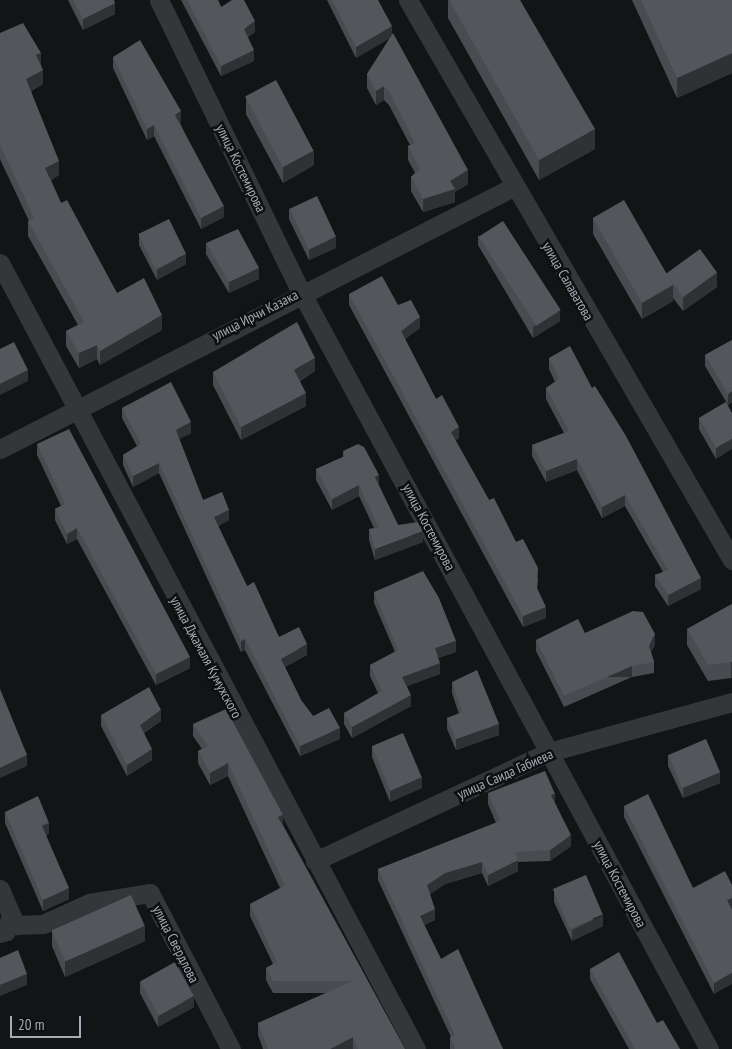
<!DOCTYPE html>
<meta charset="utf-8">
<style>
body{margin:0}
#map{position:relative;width:732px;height:1049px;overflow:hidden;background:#131415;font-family:"PT Sans Narrow",sans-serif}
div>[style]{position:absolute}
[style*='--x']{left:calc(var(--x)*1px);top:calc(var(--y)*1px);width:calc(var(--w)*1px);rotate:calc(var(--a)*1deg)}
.street>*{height:19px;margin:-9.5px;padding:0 9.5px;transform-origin:9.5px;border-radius:9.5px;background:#34363a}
.wall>*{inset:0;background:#494b50}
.shaded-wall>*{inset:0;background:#2f3134;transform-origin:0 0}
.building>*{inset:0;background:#53565b;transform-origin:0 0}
span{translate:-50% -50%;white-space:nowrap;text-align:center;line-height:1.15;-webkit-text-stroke:5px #0e0f10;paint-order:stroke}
.street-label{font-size:14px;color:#a5acb6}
.scale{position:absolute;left:10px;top:1016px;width:71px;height:22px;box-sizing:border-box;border:2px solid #a5acb6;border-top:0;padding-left:6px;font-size:15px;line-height:18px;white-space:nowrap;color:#a5acb6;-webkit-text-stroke:4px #0e0f10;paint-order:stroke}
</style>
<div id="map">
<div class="street">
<div style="--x:159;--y:0;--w:325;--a:64.1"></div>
<div style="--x:301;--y:292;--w:860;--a:61.68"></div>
<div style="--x:408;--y:0;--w:647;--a:59.95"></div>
<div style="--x:0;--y:263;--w:889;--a:62.11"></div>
<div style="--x:0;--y:449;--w:576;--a:-27.05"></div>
<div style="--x:315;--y:861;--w:258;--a:-25"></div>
<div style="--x:549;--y:752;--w:190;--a:-15.3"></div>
<div style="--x:0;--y:889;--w:28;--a:67"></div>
<div style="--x:11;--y:915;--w:17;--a:107"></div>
<div style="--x:6;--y:931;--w:6;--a:162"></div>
<div style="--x:11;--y:915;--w:12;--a:59"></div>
<div style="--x:17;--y:925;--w:26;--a:-2"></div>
<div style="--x:43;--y:924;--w:51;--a:-24.5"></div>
<div style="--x:89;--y:903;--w:62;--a:-9.3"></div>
<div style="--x:150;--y:893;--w:176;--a:62.6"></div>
</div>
<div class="wall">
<div style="clip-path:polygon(68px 0,114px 0,115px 14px,83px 30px)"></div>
<div style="clip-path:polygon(181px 0,218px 0,221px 7px,255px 32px,248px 37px,254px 61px,221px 76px)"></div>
<div style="clip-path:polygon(327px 0,378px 0,392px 34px,468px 184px,455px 192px,455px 202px,423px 212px,411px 191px,411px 177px,415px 173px,408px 160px,408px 146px,410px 145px,389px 105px,384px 100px,376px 105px,367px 88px,367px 74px,390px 38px,356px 58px)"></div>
<div style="clip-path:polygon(448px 0,520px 0,595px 149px,539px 180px,448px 18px)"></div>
<div style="clip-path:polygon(632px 0,732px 0,732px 73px,677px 98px)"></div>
<div style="clip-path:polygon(0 33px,41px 66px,43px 84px,31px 91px,59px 175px,51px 180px,61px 203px,117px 293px,162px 330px,100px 365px,97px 359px,79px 368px,66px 346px,66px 331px,78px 325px,28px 236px,28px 221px,29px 221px,0 159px)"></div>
<div style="clip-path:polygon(113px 57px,181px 122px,180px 123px,224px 217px,201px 229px,154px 136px,147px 140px,113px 68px)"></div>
<div style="clip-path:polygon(246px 98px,314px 165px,283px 183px,246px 114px)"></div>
<div style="clip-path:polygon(289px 208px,336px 248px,309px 260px,289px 219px)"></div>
<div style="clip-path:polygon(593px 218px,666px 273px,717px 287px,683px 311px,673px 298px,673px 301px,642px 319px,593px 234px)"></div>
<div style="clip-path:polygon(139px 234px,186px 264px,157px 280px,139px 245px)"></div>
<div style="clip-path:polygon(478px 235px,560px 321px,533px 338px,478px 245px)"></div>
<div style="clip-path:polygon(206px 243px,259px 279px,229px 293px,206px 254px)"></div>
<div style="clip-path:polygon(349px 294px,420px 328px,405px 339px,436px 399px,459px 438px,455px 440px,489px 500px,516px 542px,538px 579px,537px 589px,546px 618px,523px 627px,349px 305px)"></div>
<div style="clip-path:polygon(732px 340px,732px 402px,728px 405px,705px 366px,705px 355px)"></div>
<div style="clip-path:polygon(549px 358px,592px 388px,701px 589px,668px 606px,655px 586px,655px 575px,663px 572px,625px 506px,602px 518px,577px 470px,546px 482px,532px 456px,532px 445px,564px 433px,546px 399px,546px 388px,555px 382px,549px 369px)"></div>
<div style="clip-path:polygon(315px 371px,300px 381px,306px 406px,241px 440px,213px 385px,213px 372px)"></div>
<div style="clip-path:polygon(726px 402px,716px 459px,699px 429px,699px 418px)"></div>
<div style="clip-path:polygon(122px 408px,191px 433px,179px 439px,203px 500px,229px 520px,218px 526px,247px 586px,279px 637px,307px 655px,285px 667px,301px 700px,313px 716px,340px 739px,300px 756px,245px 650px,241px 652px,159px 473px,133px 487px,123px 465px,123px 455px,137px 446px,122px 418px)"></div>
<div style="clip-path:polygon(37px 444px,190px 668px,156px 685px,77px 539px,67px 544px,55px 520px,55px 509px,61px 506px,37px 455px)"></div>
<div style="clip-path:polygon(343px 451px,379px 486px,398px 525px,423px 542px,375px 560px,369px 540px,369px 529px,374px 528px,359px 496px,332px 510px,316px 480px,316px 469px,343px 457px)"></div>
<div style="clip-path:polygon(374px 592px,456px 652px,438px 658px,440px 674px,407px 686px,411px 706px,352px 738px,344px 724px,344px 713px,378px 693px,370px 676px,370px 665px,395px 652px,374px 603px)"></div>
<div style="clip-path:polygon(732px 604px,732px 678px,708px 681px,687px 645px,687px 629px)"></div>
<div style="clip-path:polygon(585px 633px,655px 645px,651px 652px,654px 662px,654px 673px,632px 677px,564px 707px,536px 651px,536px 640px)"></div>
<div style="clip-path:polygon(452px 682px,499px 735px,456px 750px,447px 729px,447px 718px,459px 714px,452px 693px)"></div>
<div style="clip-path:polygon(101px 715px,161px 721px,144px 733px,152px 760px,127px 776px,101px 726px)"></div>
<div style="clip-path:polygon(193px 724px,283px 825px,405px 1049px,263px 1049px,258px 1035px,258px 1023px,326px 993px,273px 993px,266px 980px,266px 968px,273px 964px,250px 916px,250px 904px,280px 888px,228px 776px,210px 785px,198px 763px,198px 751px,202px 749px,193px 736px)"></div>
<div style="clip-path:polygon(372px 746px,422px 788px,390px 802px,372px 757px)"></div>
<div style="clip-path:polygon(668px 755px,720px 783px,683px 798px,668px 766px)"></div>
<div style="clip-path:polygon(488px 793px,555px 803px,571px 846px,550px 861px,518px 862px,518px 871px,488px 886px,482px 873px,445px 884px,430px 894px,435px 920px,424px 925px,441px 959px,503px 1049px,450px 1049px,450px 1037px,451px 1037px,378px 880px,378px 869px,496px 823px,488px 804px)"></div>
<div style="clip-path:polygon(624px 806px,693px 888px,732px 885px,732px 909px,714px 994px,624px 817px)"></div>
<div style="clip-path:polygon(5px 812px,49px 834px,46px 835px,69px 899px,43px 911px,5px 823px)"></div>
<div style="clip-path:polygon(554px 891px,603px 926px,572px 941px,554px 902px)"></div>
<div style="clip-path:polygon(52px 931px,145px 941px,65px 977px,52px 946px)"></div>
<div style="clip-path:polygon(590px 969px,657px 1023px,680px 1049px,629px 1049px,590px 979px)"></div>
<div style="clip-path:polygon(140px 982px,194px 1007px,158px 1027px,140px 993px)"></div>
</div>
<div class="shaded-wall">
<div style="clip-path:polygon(115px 3px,115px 14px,83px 30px,83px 19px)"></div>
<div style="clip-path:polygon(255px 21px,255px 32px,244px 40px,244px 29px)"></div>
<div style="clip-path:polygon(392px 26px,392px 37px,356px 58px,356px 47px)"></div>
<div style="clip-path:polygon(254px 50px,254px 61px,221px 76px,221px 66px)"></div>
<div style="clip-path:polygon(41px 53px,41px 68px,36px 55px)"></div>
<div style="clip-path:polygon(732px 53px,732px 73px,677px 98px,677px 78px)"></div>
<div style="clip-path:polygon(43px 70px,43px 84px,26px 93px,26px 79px)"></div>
<div style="clip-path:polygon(384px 86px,384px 100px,376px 105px,376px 91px)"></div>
<div style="clip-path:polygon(181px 111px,181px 122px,175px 126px,175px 115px)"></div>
<div style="clip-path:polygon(154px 125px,154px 136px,147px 140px,147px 129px)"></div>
<div style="clip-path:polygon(595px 129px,595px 149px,539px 180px,539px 160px)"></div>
<div style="clip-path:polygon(314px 150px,314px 165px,283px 183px,283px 167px)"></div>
<div style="clip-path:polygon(59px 161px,59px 175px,45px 182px,45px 168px)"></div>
<div style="clip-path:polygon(468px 170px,468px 184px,455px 192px,455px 202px,423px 212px,423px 199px,450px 181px)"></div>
<div style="clip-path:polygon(224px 206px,224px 217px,201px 229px,201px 218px)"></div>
<div style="clip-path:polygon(336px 237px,336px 248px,309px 260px,309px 249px)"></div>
<div style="clip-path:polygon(186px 254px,186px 264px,157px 280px,157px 270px)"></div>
<div style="clip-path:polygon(259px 268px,259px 279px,229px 293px,229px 282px)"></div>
<div style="clip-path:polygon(717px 272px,717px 287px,683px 311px,683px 297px)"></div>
<div style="clip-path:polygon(673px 285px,673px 301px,642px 319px,642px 303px)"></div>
<div style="clip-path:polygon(560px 310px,560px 321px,533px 338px,533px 327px)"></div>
<div style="clip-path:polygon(162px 315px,162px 330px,100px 365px,100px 351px)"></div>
<div style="clip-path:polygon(420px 317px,420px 328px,401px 342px,401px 331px)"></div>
<div style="clip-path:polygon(97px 345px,97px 359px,79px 368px,79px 353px)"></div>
<div style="clip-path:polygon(315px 358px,315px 371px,294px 384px,294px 370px)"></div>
<div style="clip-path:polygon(28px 370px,28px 381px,0 395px,0 384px)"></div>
<div style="clip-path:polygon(732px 391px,732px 402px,728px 405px,728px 394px)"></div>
<div style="clip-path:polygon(306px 393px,306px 406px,241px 440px,241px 427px)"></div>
<div style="clip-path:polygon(191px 422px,191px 433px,176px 441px,176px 430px)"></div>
<div style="clip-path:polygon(459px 427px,459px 438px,451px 443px,451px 432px)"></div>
<div style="clip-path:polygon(732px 439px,732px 449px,716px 459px,716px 448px)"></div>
<div style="clip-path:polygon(577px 459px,577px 470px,546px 482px,546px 471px)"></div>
<div style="clip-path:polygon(159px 463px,159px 473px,133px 487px,133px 476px)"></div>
<div style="clip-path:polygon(379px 475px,379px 486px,375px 477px)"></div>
<div style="clip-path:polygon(359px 485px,359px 496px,332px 510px,332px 499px)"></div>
<div style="clip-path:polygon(625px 495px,625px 506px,602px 518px,602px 507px)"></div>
<div style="clip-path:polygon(229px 510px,229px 520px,214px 528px,214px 517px)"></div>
<div style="clip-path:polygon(77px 528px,77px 539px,67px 544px,67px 534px)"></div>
<div style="clip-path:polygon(423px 531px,423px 542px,375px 560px,375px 549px)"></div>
<div style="clip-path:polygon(701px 578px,701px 589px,668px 606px,668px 595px)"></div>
<div style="clip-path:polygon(546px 607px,546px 618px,523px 627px,523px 616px)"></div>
<div style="clip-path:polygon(655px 634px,655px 645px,649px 656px,649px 646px)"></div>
<div style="clip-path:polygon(245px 639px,245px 650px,241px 652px,241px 641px)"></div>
<div style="clip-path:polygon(456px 641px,456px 652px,435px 659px,435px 648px)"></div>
<div style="clip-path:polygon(307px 644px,307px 655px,281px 669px,281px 659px)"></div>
<div style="clip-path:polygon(190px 657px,190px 668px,156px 685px,156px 674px)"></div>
<div style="left:732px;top:662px;width:16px;height:1px;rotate:90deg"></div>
<div style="clip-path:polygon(440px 663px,440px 674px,402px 688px,402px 677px)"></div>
<div style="left:632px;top:666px;width:11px;height:74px;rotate:90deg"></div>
<div style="clip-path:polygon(411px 695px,411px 706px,352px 738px,352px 727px)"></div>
<div style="clip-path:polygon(161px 710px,161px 721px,140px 735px,140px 725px)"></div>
<div style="clip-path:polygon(499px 724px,499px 735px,456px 750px,456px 739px)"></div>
<div style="clip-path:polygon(340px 728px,340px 739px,300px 756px,300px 746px)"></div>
<div style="clip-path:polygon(152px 749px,152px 760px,127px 776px,127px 765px)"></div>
<div style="clip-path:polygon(27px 755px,27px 766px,0 778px,0 768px)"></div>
<div style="clip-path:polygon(228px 763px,228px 776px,210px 785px,210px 773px)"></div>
<div style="clip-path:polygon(720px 772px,720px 783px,683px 798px,683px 787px)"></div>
<div style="clip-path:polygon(422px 777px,422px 788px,390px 802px,390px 791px)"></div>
<div style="clip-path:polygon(555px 794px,555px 804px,551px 795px)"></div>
<div style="clip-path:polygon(283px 815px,283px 827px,278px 817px)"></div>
<div style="clip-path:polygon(49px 823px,49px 834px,42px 837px,42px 826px)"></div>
<div style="clip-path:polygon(571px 835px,571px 846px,550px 861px,550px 850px)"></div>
<div style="clip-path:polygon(518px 860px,518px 871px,488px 886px,488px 875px)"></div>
<div style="clip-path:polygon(482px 862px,482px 873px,445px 884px,427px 896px,427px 885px,445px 873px)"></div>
<div style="clip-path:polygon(69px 888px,69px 899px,43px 911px,43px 900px)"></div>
<div style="clip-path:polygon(732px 898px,732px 909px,727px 911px,727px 900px)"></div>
<div style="clip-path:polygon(435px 909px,435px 920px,420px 927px,420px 916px)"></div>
<div style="clip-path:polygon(603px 915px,603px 926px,572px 941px,572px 930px)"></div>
<div style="clip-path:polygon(145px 926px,145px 941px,65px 977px,65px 961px)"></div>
<div style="clip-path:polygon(732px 973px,732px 984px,714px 994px,714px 983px)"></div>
<div style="clip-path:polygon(27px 974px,27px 985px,0 996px,0 985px)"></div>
<div style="clip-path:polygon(194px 996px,194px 1007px,158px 1027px,158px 1016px)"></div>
<div style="clip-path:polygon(353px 1037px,353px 1049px,330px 1049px)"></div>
</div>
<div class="building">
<div style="clip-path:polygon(73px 0,114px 0,115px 3px,83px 19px)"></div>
<div style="clip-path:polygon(187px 0,218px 0,221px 7px,232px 0,244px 0,255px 21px,244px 29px,254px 50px,221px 66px)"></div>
<div style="clip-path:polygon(332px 0,378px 0,392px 26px,356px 47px)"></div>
<div style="clip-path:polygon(449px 0,520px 0,595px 129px,539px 160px)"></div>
<div style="clip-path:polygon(641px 0,732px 0,732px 53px,677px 78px)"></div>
<div style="clip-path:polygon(23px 23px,41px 53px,36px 55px,43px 70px,26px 79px,59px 161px,45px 168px,61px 203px,67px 200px,117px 293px,144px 278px,162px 315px,100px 351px,97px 345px,79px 353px,66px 331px,84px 322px,28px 221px,34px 218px,0 145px,0 33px)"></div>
<div style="clip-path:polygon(393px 33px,468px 170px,450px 181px,455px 189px,423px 199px,411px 177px,420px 169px,408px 146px,415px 143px,389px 91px,384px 86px,376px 91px,367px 74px)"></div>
<div style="clip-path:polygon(140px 40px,181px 111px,175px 115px,224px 206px,201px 218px,154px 125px,147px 129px,113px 57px)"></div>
<div style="left:276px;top:80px;width:80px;height:35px;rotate:62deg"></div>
<div style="left:317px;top:196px;width:45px;height:30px;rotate:65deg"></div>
<div style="left:624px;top:200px;width:98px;height:36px;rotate:60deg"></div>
<div style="left:169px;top:219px;width:39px;height:34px;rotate:64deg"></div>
<div style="left:503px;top:221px;width:106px;height:29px;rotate:57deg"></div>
<div style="clip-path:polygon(238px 229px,259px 268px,229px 282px,206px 243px)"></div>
<div style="left:700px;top:249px;width:29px;height:42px;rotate:54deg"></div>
<div style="clip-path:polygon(382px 276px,398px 305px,411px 300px,420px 317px,401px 331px,436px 399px,442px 395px,459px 427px,451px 432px,489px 500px,494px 498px,516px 542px,523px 539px,538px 568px,537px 588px,546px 607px,523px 616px,349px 294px)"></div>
<div style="clip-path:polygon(297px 322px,315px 358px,294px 370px,306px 393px,241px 427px,213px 372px)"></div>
<div style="clip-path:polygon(732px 340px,732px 391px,728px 394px,705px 355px)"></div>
<div style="clip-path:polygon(14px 342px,28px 370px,0 384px,0 349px)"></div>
<div style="clip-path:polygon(570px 346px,592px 388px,595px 386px,626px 436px,701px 578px,668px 595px,655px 575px,668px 570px,625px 495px,602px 507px,577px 459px,546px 471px,532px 445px,569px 431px,546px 388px,559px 379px,549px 358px)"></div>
<div style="clip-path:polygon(171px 382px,191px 422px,176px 430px,203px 500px,222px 492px,229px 510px,214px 517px,247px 586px,254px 582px,279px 637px,299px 627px,307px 644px,281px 659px,301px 700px,313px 716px,329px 708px,340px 728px,300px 746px,245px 639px,241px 641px,159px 463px,133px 476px,123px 455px,141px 444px,122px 408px)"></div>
<div style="clip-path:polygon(726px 402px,732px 413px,732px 439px,716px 448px,699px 418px)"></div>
<div style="clip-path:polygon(69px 429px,190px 657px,156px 674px,77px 528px,67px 534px,55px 509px,65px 504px,37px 444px)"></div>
<div style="clip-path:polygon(358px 444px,364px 447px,379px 475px,375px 477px,398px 525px,418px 522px,423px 531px,375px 549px,369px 529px,379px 528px,359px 485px,332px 499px,316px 469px,345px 456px,343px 451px)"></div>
<div style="clip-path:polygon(423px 571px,439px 598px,456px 641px,435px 648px,440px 663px,402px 677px,411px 695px,352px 727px,344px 713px,382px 691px,370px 665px,398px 650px,374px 592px)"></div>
<div style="clip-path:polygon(732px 604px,732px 662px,708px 665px,687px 629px)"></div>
<div style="clip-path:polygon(633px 611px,643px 612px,655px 634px,649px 646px,654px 662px,632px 666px,564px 696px,536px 640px,578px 619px,585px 633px)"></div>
<div style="clip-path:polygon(477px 670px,499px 724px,456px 739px,447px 718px,462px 712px,452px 682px)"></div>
<div style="clip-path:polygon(149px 687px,161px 710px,140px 725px,152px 749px,127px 765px,101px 715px)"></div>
<div style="clip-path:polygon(0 689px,27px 755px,0 768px)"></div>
<div style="clip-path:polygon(226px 709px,283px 815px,278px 817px,405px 1049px,358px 1049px,353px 1037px,330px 1049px,268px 1049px,258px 1023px,353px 981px,273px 981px,266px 968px,277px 962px,250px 904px,285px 886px,228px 763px,210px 773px,198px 751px,208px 746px,193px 724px)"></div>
<div style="left:403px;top:733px;width:48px;height:34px;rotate:67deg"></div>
<div style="left:706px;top:739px;width:36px;height:41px;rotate:67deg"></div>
<div style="clip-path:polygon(545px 771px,555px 794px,551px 795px,571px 835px,550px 850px,515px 852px,518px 860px,488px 875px,482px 862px,445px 873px,427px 885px,435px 909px,420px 916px,441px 959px,458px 949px,503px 1049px,455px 1049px,450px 1037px,455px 1035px,378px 869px,500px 821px,488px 793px)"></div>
<div style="clip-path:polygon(648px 794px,693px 888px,725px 871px,732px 885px,732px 898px,727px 900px,732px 910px,732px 973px,714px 983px,624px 806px)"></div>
<div style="clip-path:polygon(38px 796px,49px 823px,42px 826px,69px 888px,43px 900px,5px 812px)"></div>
<div style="left:586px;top:875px;width:43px;height:36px;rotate:67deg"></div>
<div style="left:131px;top:895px;width:34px;height:87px;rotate:66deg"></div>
<div style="clip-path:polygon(18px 950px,27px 974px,0 985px,0 958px)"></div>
<div style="clip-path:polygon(619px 952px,657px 1023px,663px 1020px,680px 1049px,635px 1049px,590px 969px)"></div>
<div style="left:175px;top:962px;width:39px;height:40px;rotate:61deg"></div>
</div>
<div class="street-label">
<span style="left:241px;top:168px;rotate:64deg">улица Костемирова</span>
<span style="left:568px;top:281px;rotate:60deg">улица Салаватова</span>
<span style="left:255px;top:315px;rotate:-27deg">улица Ирчи Казака</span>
<span style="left:429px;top:527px;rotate:62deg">улица Костемирова</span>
<span style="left:206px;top:657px;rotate:62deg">улица Джамаля Кумухского</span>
<span style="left:505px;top:774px;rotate:-24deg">улица Саида Габиева</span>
<span style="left:620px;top:884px;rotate:62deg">улица Костемирова</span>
<span style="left:176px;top:944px;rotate:63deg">улица Свердлова</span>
</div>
<div class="scale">20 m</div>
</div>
